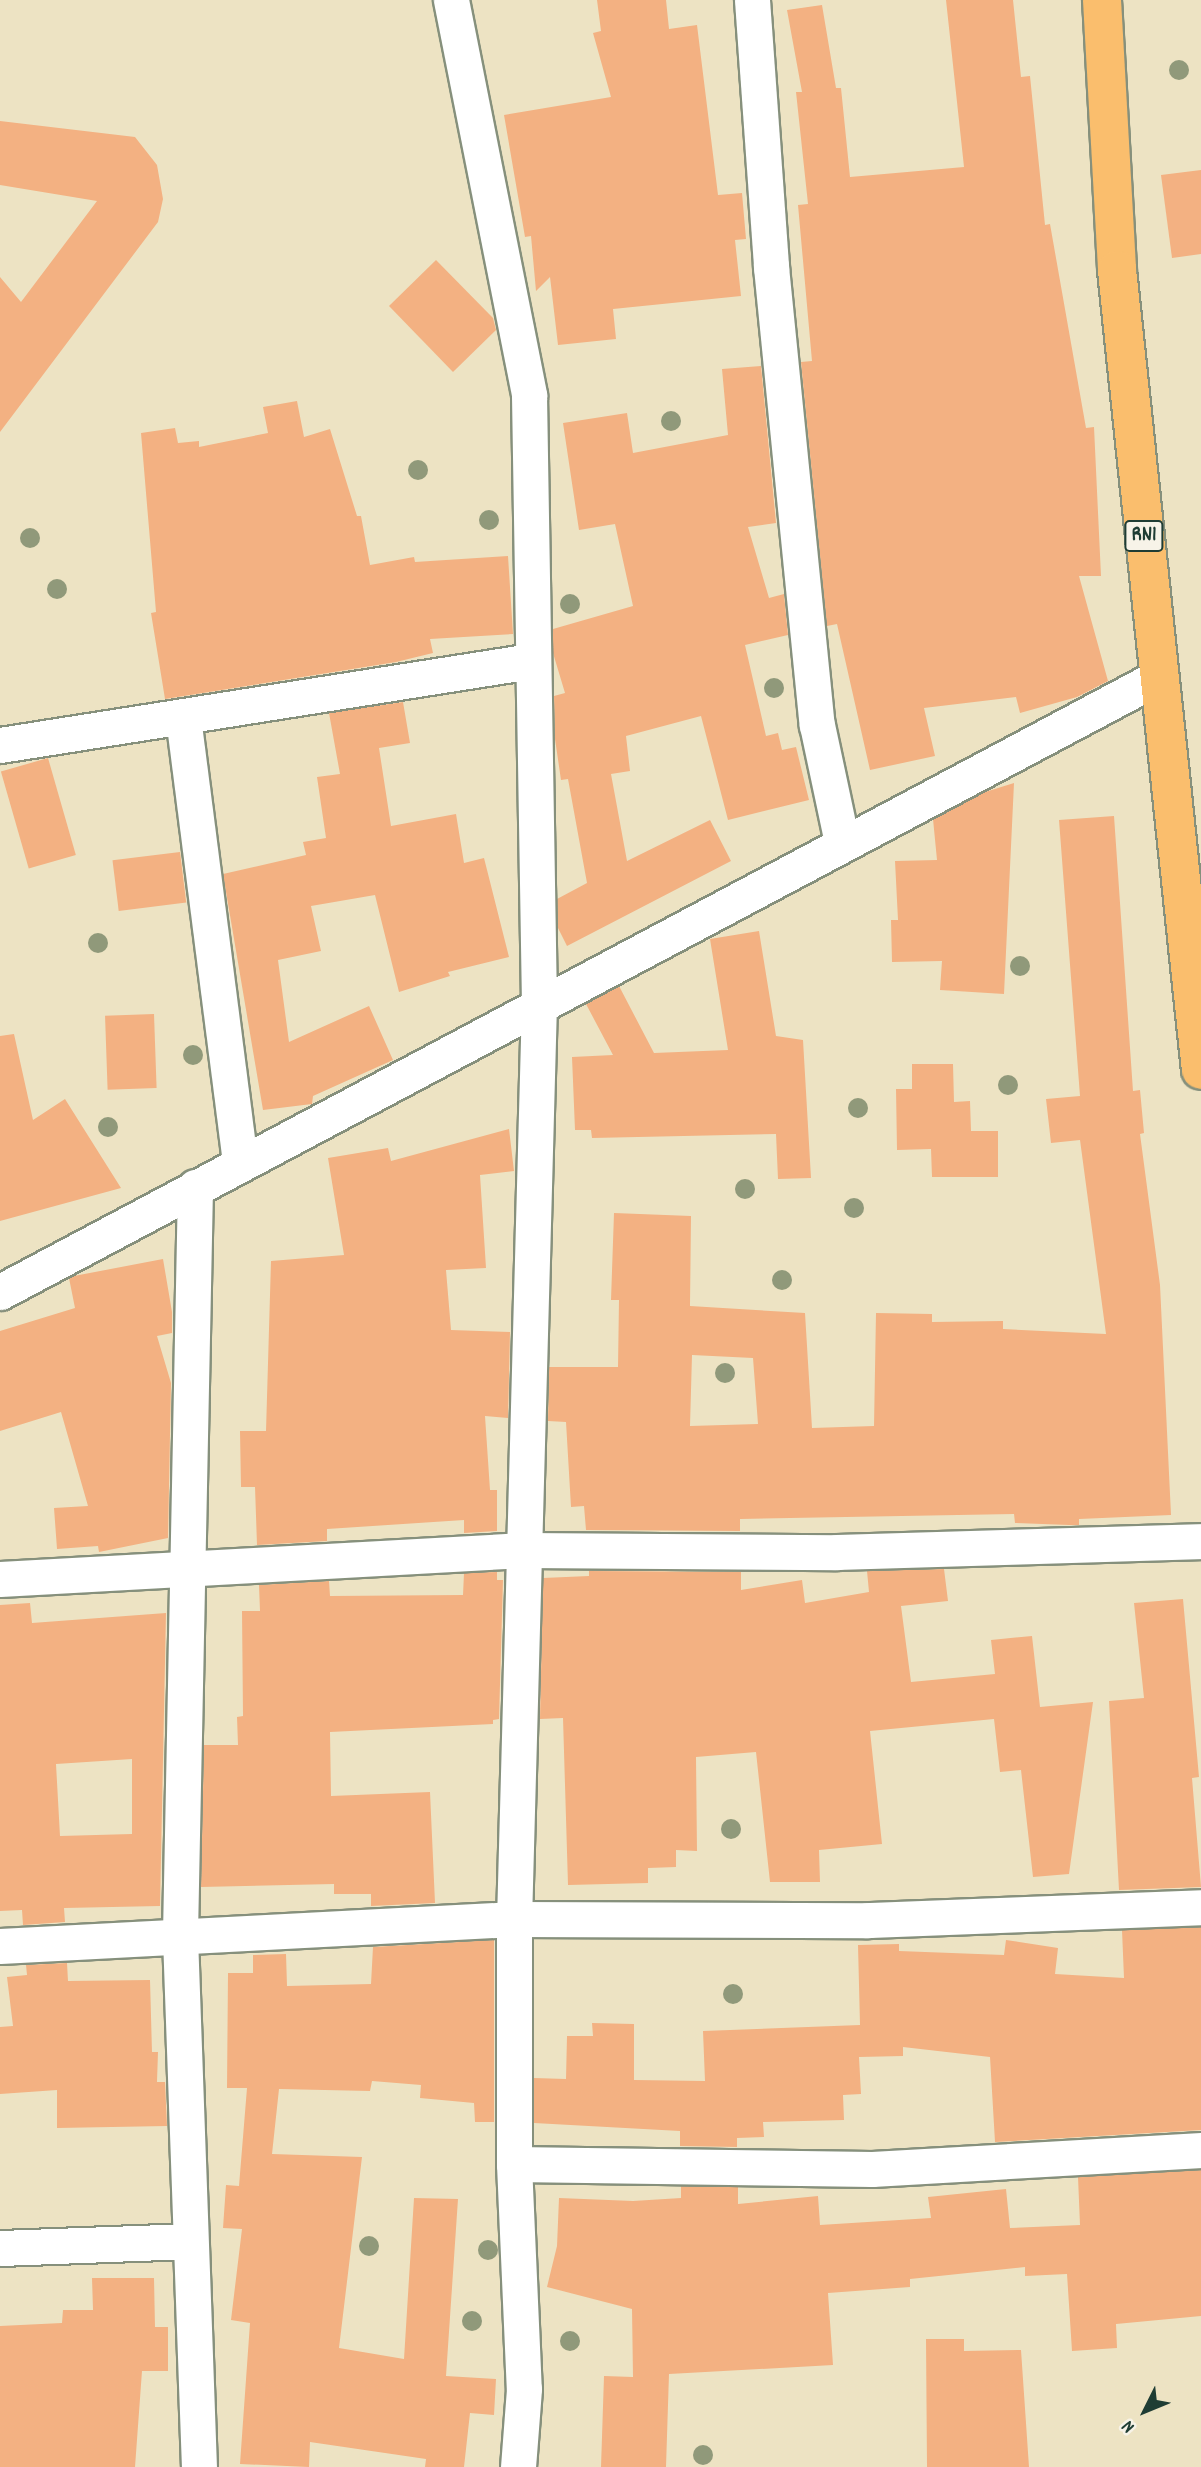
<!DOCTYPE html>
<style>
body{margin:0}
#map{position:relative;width:1201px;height:2467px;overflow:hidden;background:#ede3c3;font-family:Dekko,sans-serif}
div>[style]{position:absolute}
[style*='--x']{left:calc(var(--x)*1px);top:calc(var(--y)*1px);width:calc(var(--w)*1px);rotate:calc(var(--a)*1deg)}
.building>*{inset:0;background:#f3b182;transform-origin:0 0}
.roads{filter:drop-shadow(2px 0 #86907c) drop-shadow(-2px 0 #86907c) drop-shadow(0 2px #86907c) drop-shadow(0 -2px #86907c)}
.street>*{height:35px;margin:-17.5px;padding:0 17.5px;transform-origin:17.5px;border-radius:17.5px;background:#fff}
.highway>*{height:38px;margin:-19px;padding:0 19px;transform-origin:19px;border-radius:19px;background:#fabe6d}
.trees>*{width:20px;height:20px;margin:-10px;border-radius:50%;background:#90997a}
span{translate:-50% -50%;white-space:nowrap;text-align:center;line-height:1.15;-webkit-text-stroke:5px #f7f3e8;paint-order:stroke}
.shield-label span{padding:2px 5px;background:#f7f3e8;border:2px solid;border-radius:5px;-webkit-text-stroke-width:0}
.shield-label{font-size:21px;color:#1f3d34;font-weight:700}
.north{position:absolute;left:1110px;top:2376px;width:70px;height:70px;-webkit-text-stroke:5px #f7f3e8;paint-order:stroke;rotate:227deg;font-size:19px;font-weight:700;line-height:28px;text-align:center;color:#1f3d34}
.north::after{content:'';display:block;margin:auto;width:24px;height:32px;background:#1f3d34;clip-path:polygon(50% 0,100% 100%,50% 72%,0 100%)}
</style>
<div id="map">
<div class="building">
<div style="clip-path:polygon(597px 0,666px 0,669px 29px,697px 25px,718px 195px,742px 193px,746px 239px,735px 240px,741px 296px,613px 309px,616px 339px,558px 345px,550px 277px,536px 291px,531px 236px,525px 237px,504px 115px,611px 97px,593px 33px,601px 31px)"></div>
<div style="clip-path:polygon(946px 0,1013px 0,1021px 77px,1030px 76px,1045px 225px,1050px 224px,1086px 428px,1094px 427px,1101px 576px,1079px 576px,1108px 681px,1077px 697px,1020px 713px,1016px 697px,924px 708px,935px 756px,870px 770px,837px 624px,827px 626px,801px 362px,812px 361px,798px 205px,808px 204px,796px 92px,802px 92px,787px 10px,822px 5px,836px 88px,841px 88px,850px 177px,964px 167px)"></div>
<div style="clip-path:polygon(0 121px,135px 137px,157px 165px,163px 199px,158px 222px,0 432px,0 277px,21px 302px,97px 201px,0 185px)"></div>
<div style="clip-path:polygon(1201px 170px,1201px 254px,1172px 258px,1161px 175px)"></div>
<div style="clip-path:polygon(436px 260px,493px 318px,496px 330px,453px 372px,389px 306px)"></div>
<div style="clip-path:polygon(761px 366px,776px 523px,748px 527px,769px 598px,784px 594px,788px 635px,745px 645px,766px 736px,778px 733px,782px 750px,796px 747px,809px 800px,728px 820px,701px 716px,626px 736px,630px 771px,611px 774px,627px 861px,710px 820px,731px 861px,567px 946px,558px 928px,557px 899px,587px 883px,568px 779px,561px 780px,555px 739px,554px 696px,565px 693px,553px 653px,553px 629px,633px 606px,615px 524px,579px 530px,563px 423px,627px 413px,633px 453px,728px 435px,722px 369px)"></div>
<div style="clip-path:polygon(297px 401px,304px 437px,330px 429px,357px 516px,361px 516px,370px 565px,414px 557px,415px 562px,508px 556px,513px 634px,430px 639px,433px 653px,396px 662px,165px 699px,151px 613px,156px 612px,141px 433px,175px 428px,178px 443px,199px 441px,199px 447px,268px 433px,263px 407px)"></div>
<div style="clip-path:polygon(403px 702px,410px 743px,379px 748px,391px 826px,456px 814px,464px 863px,484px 858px,509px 957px,448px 972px,450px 976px,399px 992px,375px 895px,311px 906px,321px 951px,278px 960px,289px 1042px,369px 1006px,393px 1060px,313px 1096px,312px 1104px,263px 1110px,223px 874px,306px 855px,303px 842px,326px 838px,317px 777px,340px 774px,329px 713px)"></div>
<div style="left:48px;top:758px;width:101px;height:49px;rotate:74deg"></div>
<div style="clip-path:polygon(1014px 783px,1004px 994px,940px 990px,942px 961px,892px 962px,891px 920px,898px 920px,895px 861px,937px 860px,933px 819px,982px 793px)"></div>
<div style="clip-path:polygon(evenodd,1114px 816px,1133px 1091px,1140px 1090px,1144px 1133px,1140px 1134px,1160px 1285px,1171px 1515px,1079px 1519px,1079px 1525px,1069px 1525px,1015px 1523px,1014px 1514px,740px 1519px,740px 1531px,586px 1530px,584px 1506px,571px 1507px,566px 1422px,548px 1421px,549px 1367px,618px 1367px,619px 1300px,611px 1300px,614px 1213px,691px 1216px,690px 1306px,805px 1313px,812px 1428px,874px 1426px,876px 1313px,932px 1314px,932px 1322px,1003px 1321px,1003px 1329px,1106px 1334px,1080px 1140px,1051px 1143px,1046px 1099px,1080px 1096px,1059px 820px,1114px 816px,692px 1355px,753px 1358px,758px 1424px,690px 1426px,692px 1355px)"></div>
<div style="left:180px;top:852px;width:51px;height:68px;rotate:83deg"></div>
<div style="clip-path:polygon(759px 931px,776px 1036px,803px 1040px,811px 1178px,778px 1179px,776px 1134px,592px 1138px,591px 1130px,575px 1130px,572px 1057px,613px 1055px,586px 1004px,619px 986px,654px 1053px,728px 1050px,710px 939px)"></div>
<div style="left:154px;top:1014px;width:74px;height:49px;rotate:88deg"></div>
<div style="clip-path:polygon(14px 1034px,33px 1120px,65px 1099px,121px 1188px,0 1221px,0 1036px)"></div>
<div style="clip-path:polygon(912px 1064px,953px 1064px,954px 1102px,970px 1101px,971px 1131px,998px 1131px,998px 1177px,932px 1177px,931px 1149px,897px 1150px,896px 1089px,912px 1089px)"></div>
<div style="clip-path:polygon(509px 1129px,514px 1171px,480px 1175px,486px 1268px,446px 1270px,451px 1330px,510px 1332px,508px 1418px,485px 1416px,490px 1490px,497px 1490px,497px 1531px,464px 1533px,464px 1520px,327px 1529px,327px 1541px,257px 1545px,255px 1487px,241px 1487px,240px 1431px,266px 1431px,271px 1261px,344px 1255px,328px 1158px,388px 1148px,391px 1161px)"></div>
<div style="clip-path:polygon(163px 1259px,172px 1312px,172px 1333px,157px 1336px,171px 1383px,168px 1538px,99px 1552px,98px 1546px,57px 1549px,54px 1508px,88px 1506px,61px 1412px,0 1431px,0 1331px,75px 1308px,69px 1278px,74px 1276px)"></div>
<div style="clip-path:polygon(944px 1569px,948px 1601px,901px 1606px,911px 1682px,995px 1674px,991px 1640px,1032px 1636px,1040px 1707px,1093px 1702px,1069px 1874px,1033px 1877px,1021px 1770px,1000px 1772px,994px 1719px,870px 1731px,882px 1844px,819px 1850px,820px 1882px,770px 1882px,756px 1752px,696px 1757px,697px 1851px,676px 1850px,676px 1867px,648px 1868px,648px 1883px,568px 1885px,563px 1718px,540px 1719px,543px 1578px,589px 1576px,589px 1571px,741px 1572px,741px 1590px,802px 1580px,805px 1603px,869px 1592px,867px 1571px)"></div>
<div style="clip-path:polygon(497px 1572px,497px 1580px,503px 1580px,499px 1719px,493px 1720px,493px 1724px,330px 1732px,331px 1796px,430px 1792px,435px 1903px,371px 1906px,371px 1894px,334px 1894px,334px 1884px,201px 1887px,204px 1745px,238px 1745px,237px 1717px,243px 1716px,242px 1611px,260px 1611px,259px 1585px,329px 1581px,330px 1596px,463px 1595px,464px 1573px)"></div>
<div style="clip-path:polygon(1183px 1599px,1199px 1777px,1192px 1778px,1201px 1887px,1119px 1890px,1109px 1701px,1144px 1698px,1134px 1603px)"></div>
<div style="clip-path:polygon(evenodd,30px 1603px,32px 1623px,166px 1613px,160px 1906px,64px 1908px,65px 1922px,23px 1925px,22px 1910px,0 1911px,0 1605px,30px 1603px,132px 1759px,132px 1834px,60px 1836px,56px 1764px,132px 1759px)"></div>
<div style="clip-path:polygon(1201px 1927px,1201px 2130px,995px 2142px,990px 2057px,903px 2047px,903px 2056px,859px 2057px,861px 2094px,843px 2095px,844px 2120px,763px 2122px,764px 2137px,737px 2138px,737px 2147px,680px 2146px,680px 2131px,534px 2123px,534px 2078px,566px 2079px,567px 2036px,593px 2036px,592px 2023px,634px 2024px,634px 2080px,705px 2081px,703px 2031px,860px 2025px,858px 1945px,899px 1944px,899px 1951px,1004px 1955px,1006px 1940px,1058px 1948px,1055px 1974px,1124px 1978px,1122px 1930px)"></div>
<div style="clip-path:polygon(494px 1940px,494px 2122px,475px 2122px,474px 2103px,420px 2098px,421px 2085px,372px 2081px,370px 2091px,279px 2089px,272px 2154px,362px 2157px,339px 2348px,404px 2359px,414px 2198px,458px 2199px,446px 2376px,496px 2379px,494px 2415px,470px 2413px,464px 2467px,425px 2467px,426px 2459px,310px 2442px,309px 2467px,240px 2464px,250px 2323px,231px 2320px,242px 2229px,223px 2228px,226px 2185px,239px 2186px,247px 2088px,227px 2088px,228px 1973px,253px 1973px,253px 1955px,286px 1954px,287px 1986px,371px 1984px,373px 1947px)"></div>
<div style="clip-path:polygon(67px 1963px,68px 1981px,150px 1980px,152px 2052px,158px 2052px,157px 2082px,165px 2082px,167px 2126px,57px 2128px,57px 2090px,0 2094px,0 2027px,13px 2026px,7px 1977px,27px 1975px,26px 1965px)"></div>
<div style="clip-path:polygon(1201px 2170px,1201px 2316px,1116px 2324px,1117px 2348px,1072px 2351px,1067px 2274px,1025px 2276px,1025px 2267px,910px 2279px,910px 2287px,828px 2293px,833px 2365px,669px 2374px,666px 2467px,601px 2467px,604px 2376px,633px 2377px,632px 2309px,547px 2287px,557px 2246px,559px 2198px,633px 2201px,681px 2198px,681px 2186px,738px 2187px,738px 2204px,818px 2196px,820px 2225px,931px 2218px,928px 2197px,1006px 2189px,1010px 2228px,1080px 2225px,1078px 2177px)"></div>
<div style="clip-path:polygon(92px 2278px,154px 2278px,155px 2327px,168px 2327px,168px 2371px,142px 2371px,135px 2467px,0 2467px,0 2326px,62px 2323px,63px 2310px,93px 2310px)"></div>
<div style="clip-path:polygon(926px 2339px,964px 2339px,964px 2351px,1021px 2350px,1029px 2467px,927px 2467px)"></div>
</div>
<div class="roads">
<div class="street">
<div style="--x:451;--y:0;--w:403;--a:78.8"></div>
<div style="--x:529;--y:395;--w:608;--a:89.06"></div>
<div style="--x:539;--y:1003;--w:916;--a:91.56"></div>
<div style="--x:514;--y:1919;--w:245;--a:90"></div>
<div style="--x:514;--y:2164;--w:225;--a:87.5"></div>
<div style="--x:524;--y:2389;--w:78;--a:94.4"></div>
<div style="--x:752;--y:0;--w:268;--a:85.9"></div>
<div style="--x:771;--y:267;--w:460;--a:84.3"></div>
<div style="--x:817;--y:725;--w:121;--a:78"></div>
<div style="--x:183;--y:717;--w:450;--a:82.7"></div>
<div style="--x:0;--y:745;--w:538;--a:-8.99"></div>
<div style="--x:195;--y:1187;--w:750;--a:91.15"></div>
<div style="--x:180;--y:1937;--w:530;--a:87.95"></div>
<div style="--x:0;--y:1292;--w:1311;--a:-27.97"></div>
<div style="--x:0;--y:1579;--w:525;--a:-3.17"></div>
<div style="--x:524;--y:1550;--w:313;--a:0.4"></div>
<div style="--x:837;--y:1552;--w:364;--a:-1.7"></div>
<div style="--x:0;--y:1946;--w:515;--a:-3.01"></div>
<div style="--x:514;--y:1919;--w:354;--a:0.2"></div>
<div style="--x:868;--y:1920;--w:333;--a:-2.2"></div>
<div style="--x:514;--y:2164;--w:358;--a:0.8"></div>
<div style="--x:872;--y:2169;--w:330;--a:-3.3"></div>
<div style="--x:0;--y:2248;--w:190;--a:-2.1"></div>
</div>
<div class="highway">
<div style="--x:1102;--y:0;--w:270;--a:86.8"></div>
<div style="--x:1117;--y:270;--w:804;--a:84.01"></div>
</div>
</div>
<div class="trees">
<div style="left:1179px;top:70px"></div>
<div style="left:671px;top:421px"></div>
<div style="left:418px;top:470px"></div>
<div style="left:489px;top:520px"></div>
<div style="left:30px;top:538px"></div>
<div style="left:57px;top:589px"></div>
<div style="left:570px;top:604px"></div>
<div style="left:774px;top:688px"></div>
<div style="left:98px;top:943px"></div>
<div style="left:1020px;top:966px"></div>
<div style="left:193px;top:1055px"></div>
<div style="left:1008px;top:1085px"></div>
<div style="left:858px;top:1108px"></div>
<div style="left:108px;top:1127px"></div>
<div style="left:745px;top:1189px"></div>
<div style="left:854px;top:1208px"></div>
<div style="left:782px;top:1280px"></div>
<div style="left:725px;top:1373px"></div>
<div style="left:731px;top:1829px"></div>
<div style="left:733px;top:1994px"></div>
<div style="left:369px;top:2246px"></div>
<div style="left:488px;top:2250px"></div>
<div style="left:472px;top:2321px"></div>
<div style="left:570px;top:2341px"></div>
<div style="left:703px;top:2455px"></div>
</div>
<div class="shield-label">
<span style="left:1144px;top:536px">RN1</span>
</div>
<div class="north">N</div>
</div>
